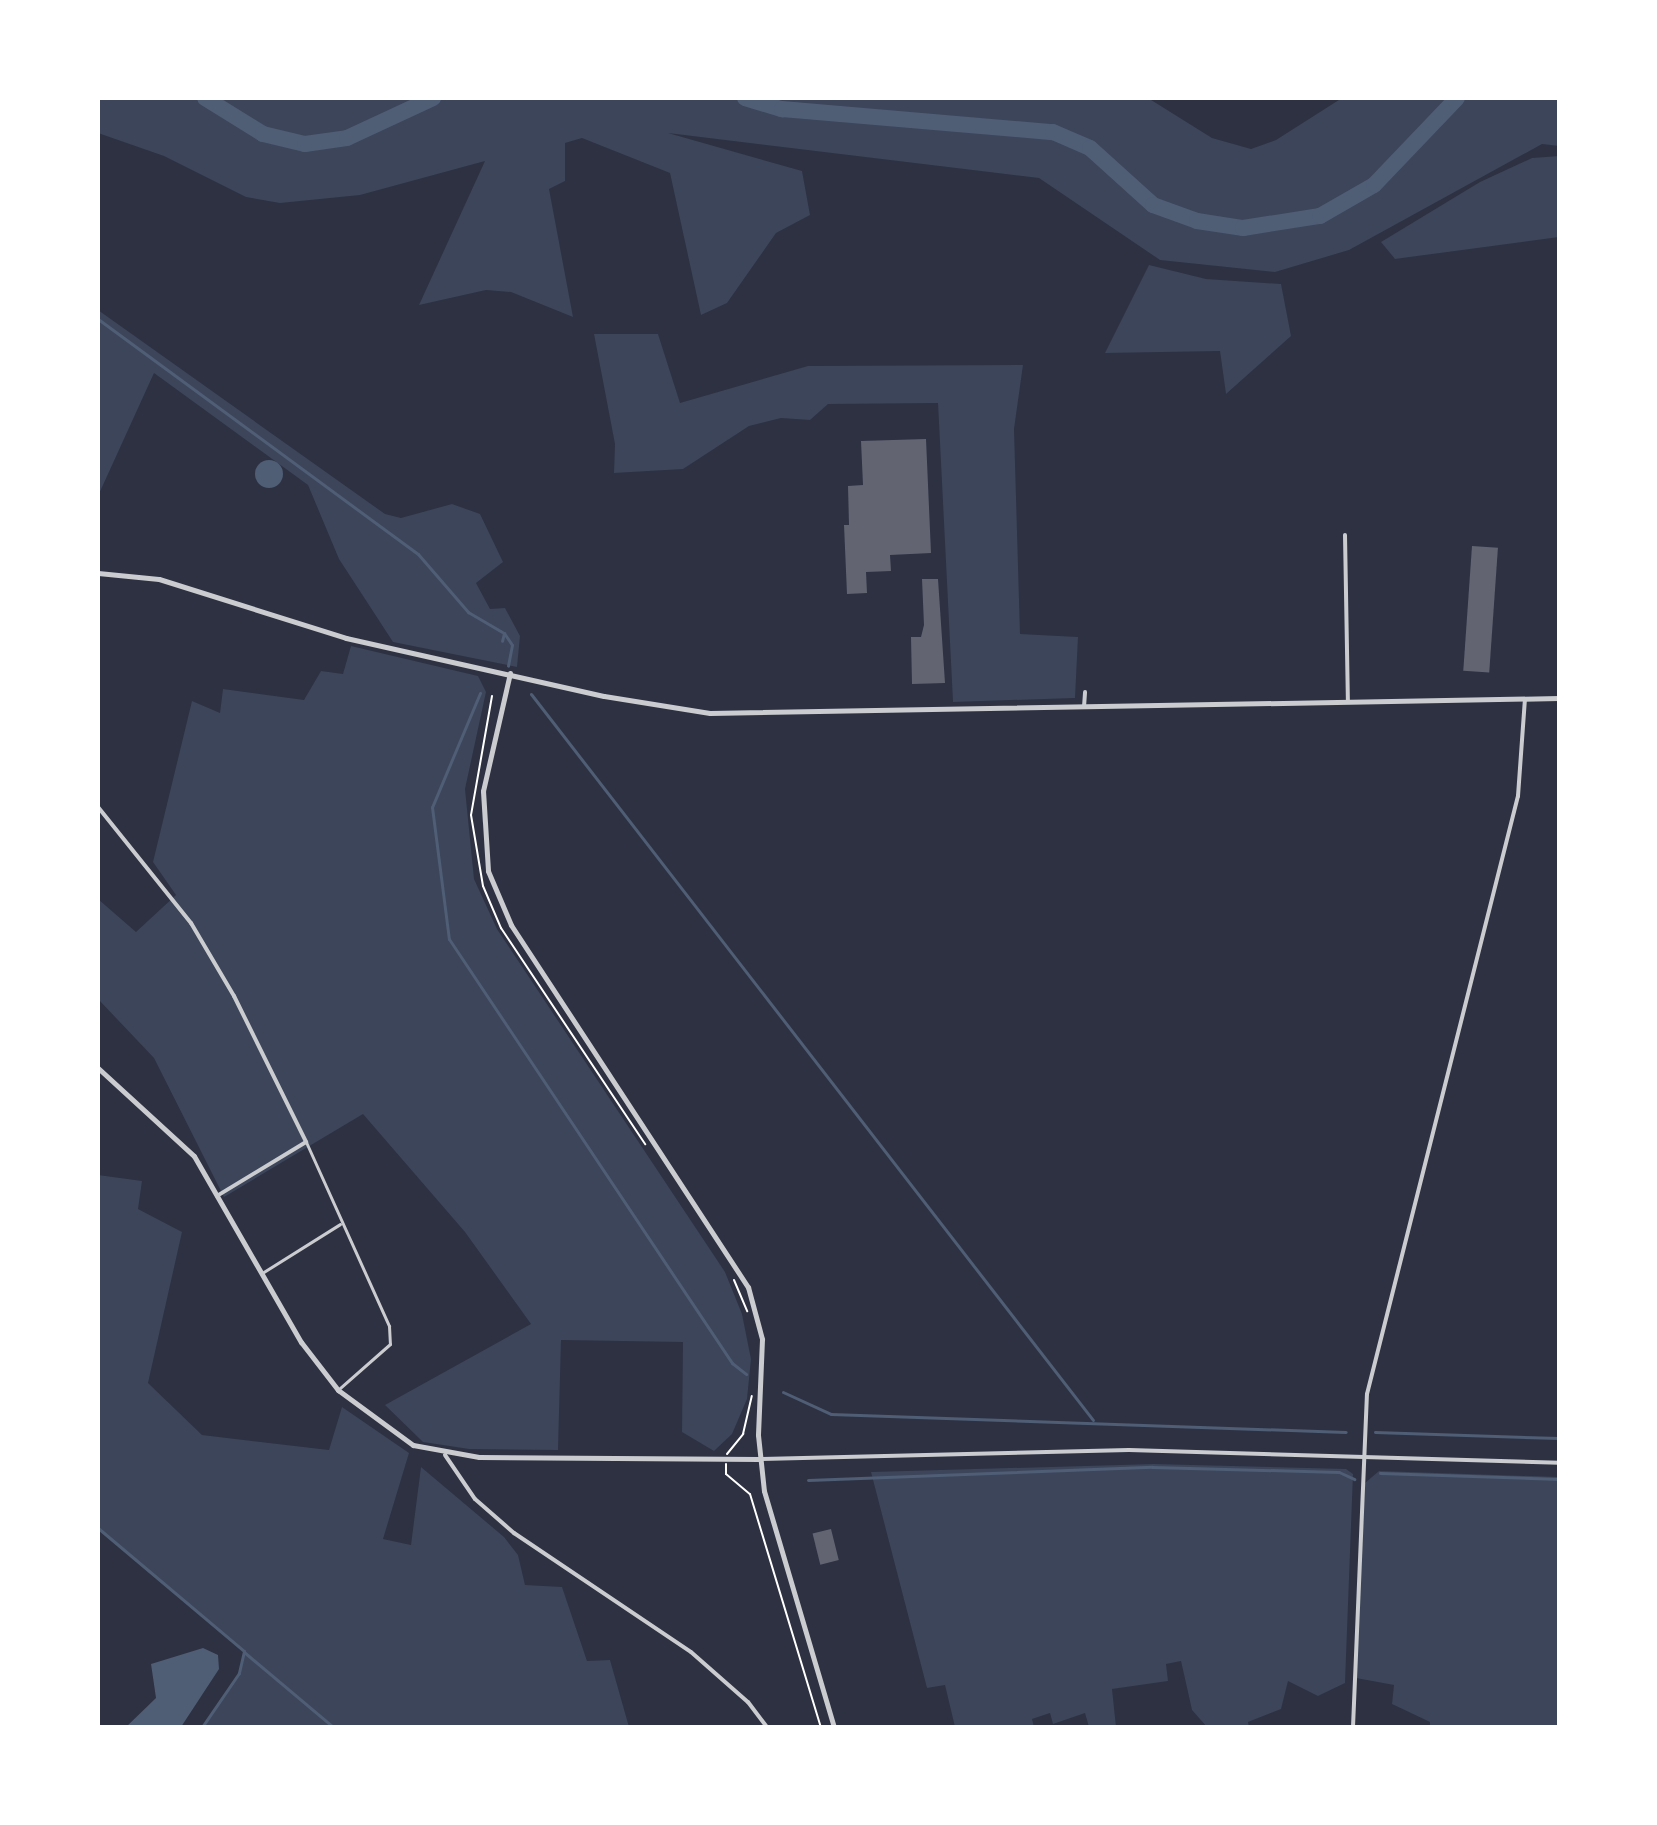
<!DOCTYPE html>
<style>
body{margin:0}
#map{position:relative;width:1657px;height:1825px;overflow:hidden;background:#2d3142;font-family:Montserrat,sans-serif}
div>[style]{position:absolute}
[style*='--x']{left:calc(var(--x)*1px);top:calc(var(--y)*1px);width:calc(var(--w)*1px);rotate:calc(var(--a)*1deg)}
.green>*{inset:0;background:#3c4559}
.water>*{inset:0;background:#4f5d75}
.round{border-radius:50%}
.stream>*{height:3px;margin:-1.5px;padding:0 1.5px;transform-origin:1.5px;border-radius:1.5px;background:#4f5d75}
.river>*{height:16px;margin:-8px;padding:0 8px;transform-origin:8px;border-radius:8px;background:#4f5d75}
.building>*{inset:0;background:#626471;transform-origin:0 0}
.path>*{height:2px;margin:-1px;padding:0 1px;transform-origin:1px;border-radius:1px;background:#fff}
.pedestrian>*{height:3px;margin:-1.5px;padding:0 1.5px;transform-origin:1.5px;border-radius:1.5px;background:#caccd0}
.minor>*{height:4px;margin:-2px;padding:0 2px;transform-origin:2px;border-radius:2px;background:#caccd0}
.tertiary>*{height:5px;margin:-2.5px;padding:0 2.5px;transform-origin:2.5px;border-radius:2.5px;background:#caccd0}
span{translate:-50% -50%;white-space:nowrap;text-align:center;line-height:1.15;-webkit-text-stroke:8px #fff;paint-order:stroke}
.frame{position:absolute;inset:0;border:100px solid #fff;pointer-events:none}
</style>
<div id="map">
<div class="green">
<div style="clip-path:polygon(98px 98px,1148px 98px,1212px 138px,1251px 149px,1276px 140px,1342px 98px,1559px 98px,1559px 146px,1542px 144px,1349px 250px,1275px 272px,1160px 260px,1039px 178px,668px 133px,802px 171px,810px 215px,776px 233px,727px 303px,701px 315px,670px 173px,582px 138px,565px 143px,565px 181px,549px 189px,573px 317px,511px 292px,486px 290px,419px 305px,485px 161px,360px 195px,280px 203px,246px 197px,164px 156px,98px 133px)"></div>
<div style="clip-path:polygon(1559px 156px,1559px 237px,1395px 259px,1381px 242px,1480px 182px,1532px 158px)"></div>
<div style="clip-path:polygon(1149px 265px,1206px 279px,1281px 284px,1291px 336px,1226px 394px,1220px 351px,1105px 353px)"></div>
<div style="clip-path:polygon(98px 310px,385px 514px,401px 518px,452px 504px,480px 514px,503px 562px,476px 583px,490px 609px,505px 608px,520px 636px,517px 667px,393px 642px,339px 559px,308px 485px,154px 373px,98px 496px)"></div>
<div style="clip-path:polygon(594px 334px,658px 334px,680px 403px,808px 366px,1023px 365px,1014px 429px,1020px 634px,1078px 637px,1075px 698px,953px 702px,938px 403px,828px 404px,810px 420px,781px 418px,749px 426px,683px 469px,614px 473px,615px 444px)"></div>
<div style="clip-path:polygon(351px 646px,478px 676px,486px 692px,465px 789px,474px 879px,497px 929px,725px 1272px,742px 1314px,751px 1359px,747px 1399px,732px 1434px,714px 1451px,682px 1432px,683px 1342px,561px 1340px,558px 1450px,469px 1449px,423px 1442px,385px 1405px,531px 1324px,465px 1232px,363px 1114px,224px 1197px,154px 1058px,98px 999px,98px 899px,136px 932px,176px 895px,153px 862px,192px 701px,220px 713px,223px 689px,304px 700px,321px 671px,343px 674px)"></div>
<div style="clip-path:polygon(98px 1175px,142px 1181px,138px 1209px,182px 1232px,148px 1383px,202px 1435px,329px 1450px,342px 1407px,409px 1453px,383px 1539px,411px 1545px,421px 1467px,504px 1537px,518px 1555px,525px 1585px,562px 1587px,587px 1661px,610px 1660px,629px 1727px,202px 1727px,239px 1673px,244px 1651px,98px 1528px)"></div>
<div style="clip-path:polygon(1154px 1464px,1346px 1469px,1353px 1474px,1345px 1683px,1318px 1696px,1288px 1681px,1281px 1709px,1248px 1722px,1249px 1727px,1207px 1727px,1192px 1710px,1181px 1661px,1166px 1664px,1168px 1681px,1112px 1689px,1116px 1727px,1089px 1727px,1085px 1713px,1053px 1724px,1050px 1713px,1032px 1719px,1034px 1727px,955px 1727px,945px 1685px,927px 1688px,871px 1472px)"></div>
<div style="clip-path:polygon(1379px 1471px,1559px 1477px,1559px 1727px,1430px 1727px,1430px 1722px,1392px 1704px,1394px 1685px,1356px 1678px,1365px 1483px)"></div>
</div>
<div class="water">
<div class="round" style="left:255px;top:460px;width:28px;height:28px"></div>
<div style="clip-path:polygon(203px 1648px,218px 1655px,219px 1669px,181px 1727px,126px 1727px,156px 1698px,151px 1664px)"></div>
</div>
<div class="stream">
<div style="--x:98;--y:319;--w:397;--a:36.3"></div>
<div style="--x:418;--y:554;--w:77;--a:49.2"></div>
<div style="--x:468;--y:612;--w:42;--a:30.3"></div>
<div style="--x:504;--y:633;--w:8;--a:104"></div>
<div style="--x:504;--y:633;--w:14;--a:56"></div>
<div style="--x:512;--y:645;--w:21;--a:101"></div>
<div style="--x:480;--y:693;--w:124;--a:112.8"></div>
<div style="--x:432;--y:807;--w:133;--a:82.7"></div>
<div style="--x:449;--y:939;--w:510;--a:56.28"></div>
<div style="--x:732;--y:1363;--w:18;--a:38"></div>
<div style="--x:531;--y:694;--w:918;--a:52.26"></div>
<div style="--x:783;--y:1392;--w:53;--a:24.6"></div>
<div style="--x:831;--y:1414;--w:515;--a:2"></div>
<div style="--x:1375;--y:1432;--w:184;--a:1.9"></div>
<div style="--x:1380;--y:1473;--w:179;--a:1.9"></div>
<div style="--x:808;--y:1480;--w:344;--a:-2.2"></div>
<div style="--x:1152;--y:1467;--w:187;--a:1.5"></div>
<div style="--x:1339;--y:1472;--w:17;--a:25"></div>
<div style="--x:98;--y:1528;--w:191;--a:40.1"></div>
<div style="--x:244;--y:1651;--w:23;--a:103"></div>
<div style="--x:239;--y:1673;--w:65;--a:124.4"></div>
<div style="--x:244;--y:1652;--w:116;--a:40.1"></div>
</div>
<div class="river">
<div style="--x:205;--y:98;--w:68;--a:31.8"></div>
<div style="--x:263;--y:134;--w:43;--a:13.4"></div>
<div style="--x:305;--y:144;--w:42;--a:-8.1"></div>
<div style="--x:347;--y:138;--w:95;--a:-24.9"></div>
<div style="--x:745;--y:98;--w:39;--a:17"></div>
<div style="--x:782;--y:109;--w:272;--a:4.9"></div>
<div style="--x:1053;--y:132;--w:40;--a:23.4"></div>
<div style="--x:1090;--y:148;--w:85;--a:42.1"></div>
<div style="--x:1153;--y:205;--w:47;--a:20"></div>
<div style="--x:1197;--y:221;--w:47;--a:8.7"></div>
<div style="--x:1243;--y:228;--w:78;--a:-8.9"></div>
<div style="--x:1320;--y:216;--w:62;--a:-29.9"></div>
<div style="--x:1374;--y:185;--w:120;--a:-46.3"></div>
</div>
<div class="building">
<div style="clip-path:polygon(926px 439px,931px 553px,890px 555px,891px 571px,866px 572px,867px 593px,847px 594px,844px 525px,849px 525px,848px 486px,863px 485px,861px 441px)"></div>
<div style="left:1472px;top:546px;width:26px;height:125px;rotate:4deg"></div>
<div style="clip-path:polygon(922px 579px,938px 579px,945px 683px,912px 684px,911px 637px,921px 637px,924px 625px)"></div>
<div style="left:831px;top:1529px;width:32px;height:19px;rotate:76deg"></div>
</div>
<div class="path">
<div style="--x:492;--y:696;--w:121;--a:100"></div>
<div style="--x:471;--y:815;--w:72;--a:80.4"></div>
<div style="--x:483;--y:886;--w:46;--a:66.8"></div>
<div style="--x:501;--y:928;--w:260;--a:56.3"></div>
<div style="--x:734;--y:1280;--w:34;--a:67"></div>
<div style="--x:727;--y:1454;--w:26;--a:-51"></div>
<div style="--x:743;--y:1434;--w:39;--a:-77"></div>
<div style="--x:726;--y:1464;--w:10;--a:90"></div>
<div style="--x:726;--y:1474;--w:31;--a:40"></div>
<div style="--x:750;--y:1494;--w:244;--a:73.1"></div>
</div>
<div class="pedestrian">
<div style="--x:306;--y:1142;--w:202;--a:65.7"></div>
<div style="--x:389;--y:1326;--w:18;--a:87"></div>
<div style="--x:390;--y:1344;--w:68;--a:138.6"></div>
<div style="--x:262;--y:1273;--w:92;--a:-32.1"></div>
</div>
<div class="minor">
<div style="--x:1345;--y:535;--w:167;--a:89"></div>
<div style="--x:1084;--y:707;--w:15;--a:-86"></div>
<div style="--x:98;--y:807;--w:149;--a:51.3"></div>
<div style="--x:191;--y:923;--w:85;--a:59.5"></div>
<div style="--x:234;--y:996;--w:163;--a:63.7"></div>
<div style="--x:306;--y:1142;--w:104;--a:148.8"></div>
<div style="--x:445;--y:1455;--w:53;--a:55.7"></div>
<div style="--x:475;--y:1499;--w:52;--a:41.1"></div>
<div style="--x:514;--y:1533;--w:213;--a:33.9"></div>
<div style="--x:691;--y:1652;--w:76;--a:41.3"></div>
<div style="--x:748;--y:1702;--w:31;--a:53"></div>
<div style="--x:761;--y:1459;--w:368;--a:-1.4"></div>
<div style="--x:1129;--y:1450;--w:430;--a:1.7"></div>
<div style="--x:1353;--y:1727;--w:333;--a:-87.6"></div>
<div style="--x:1367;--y:1394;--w:617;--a:-75.83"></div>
<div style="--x:1518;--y:796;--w:97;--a:-85.9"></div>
</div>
<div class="tertiary">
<div style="--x:98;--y:573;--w:61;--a:5.6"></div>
<div style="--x:159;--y:579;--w:196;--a:17.5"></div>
<div style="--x:346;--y:638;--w:264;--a:12.7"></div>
<div style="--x:604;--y:696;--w:107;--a:9.1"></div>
<div style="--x:710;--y:713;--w:849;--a:-1.01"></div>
<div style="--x:510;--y:673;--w:121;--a:102.9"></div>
<div style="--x:483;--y:791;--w:80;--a:86.4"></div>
<div style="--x:488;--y:871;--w:59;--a:66.9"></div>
<div style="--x:511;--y:925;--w:433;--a:56.8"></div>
<div style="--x:748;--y:1287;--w:54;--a:74.9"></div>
<div style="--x:762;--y:1339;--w:96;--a:92.4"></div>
<div style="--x:758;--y:1435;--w:56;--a:83.9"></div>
<div style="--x:764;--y:1491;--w:246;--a:73.5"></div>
<div style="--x:98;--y:1068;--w:130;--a:42.5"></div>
<div style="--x:194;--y:1156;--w:215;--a:60.1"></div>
<div style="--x:301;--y:1342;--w:61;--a:52.4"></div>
<div style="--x:338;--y:1390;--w:93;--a:36.3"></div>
<div style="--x:413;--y:1445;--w:67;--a:10.3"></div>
<div style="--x:479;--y:1457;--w:280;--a:0.4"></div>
</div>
<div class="frame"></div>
</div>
